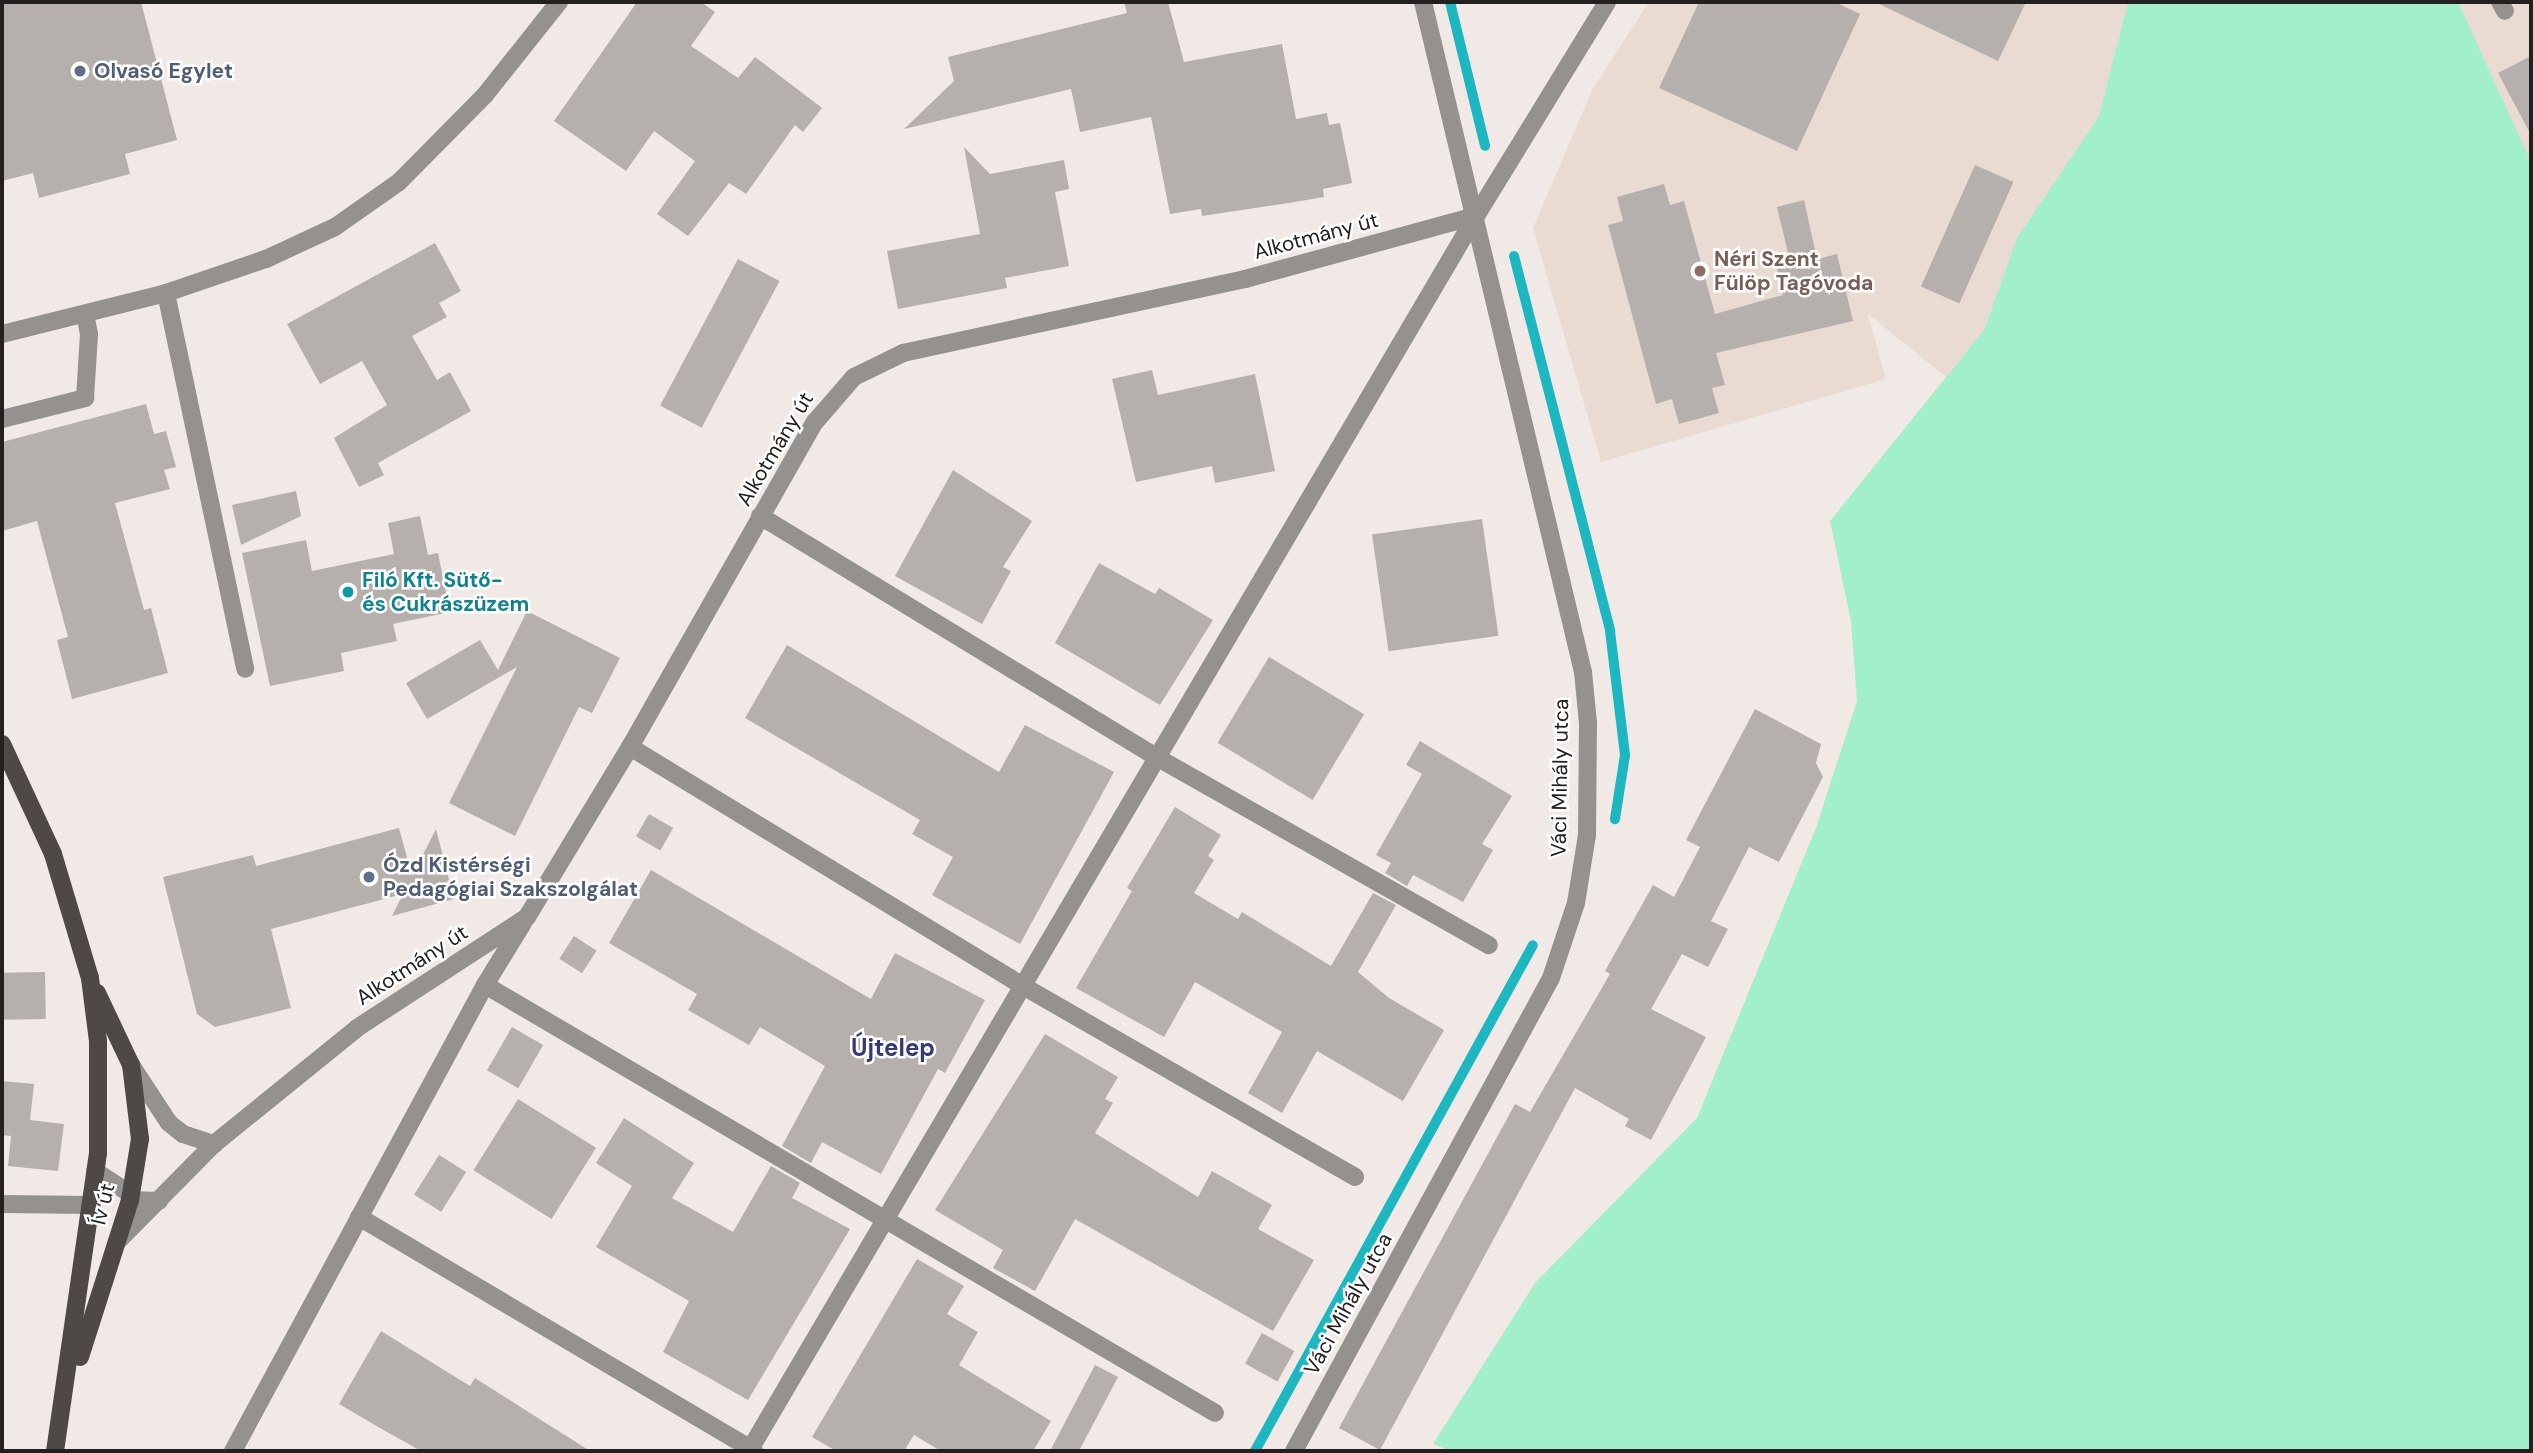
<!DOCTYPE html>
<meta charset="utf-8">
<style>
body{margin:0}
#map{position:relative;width:2533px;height:1453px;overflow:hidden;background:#f0e9e5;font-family:"DM Sans",sans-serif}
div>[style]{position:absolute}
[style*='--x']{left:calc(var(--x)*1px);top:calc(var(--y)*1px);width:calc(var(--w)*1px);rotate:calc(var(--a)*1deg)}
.built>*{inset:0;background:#e9dbd2}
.green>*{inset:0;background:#a1efcb}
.stream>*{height:10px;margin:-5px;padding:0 5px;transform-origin:5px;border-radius:5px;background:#1cb7c1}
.building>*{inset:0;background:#b6b0ac;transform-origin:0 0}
.minor>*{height:18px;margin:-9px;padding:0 9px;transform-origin:9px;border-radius:9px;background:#94918f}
.major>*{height:18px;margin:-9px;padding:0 9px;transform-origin:9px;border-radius:9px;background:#4e4946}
.dots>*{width:19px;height:19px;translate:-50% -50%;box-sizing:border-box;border:4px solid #fff;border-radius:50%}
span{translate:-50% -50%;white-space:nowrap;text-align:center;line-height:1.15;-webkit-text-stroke:5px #fff;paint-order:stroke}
.service-label{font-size:21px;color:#4e5e75;font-weight:700}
.left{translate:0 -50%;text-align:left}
.street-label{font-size:21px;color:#23201f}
.education-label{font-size:21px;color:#785e54;font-weight:700}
.culture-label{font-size:21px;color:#0d838f;font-weight:700}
.quarter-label{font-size:24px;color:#323b75;font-weight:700}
.frame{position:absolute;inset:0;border:4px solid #23201f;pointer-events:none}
</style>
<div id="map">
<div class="built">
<div style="clip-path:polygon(1649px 2px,2128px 2px,2099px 116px,2017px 238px,1984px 330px,1946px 377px,1868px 314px,1886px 379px,1601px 462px,1533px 228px,1593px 88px)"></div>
<div style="clip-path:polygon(2458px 2px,2531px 2px,2531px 162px,2494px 87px)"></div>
</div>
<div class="green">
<div style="clip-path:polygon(2128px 2px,2458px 2px,2531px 162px,2531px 1451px,1451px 1451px,1433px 1444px,1535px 1283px,1697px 1118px,1816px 828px,1857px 701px,1851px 621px,1830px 521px,1984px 330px,2017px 238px,2099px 116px)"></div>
</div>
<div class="stream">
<div style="--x:1450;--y:2;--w:148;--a:76.3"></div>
<div style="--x:1514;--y:256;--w:387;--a:75.6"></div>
<div style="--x:1610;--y:631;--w:125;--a:83.1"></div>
<div style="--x:1625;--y:755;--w:65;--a:98.9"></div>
<div style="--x:1255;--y:1451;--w:577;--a:-61.22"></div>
</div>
<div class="building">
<div style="clip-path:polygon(2px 2px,141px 2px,177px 140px,125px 154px,130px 174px,39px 198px,33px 173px,2px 181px)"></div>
<div style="clip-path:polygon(637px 2px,701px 2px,715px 12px,691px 46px,738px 78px,755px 57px,822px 108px,803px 132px,795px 125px,746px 194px,729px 183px,688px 236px,657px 214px,695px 161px,654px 131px,626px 171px,554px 121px)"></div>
<div style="clip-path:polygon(1124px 2px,1168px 2px,1184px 62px,1282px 44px,1296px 119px,1327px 113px,1329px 125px,1340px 123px,1352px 183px,1323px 189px,1324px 197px,1289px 203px,1202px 216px,1201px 209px,1170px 214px,1151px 117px,1080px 132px,1071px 89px,904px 129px,954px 81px,948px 57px,1127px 13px)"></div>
<div style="clip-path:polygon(1699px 2px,1835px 2px,1860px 14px,1797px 151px,1659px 88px)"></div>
<div style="clip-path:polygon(1875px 2px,2026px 2px,1998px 61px)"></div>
<div style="clip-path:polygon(2531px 56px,2531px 135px,2498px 73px)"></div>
<div style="clip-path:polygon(964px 147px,990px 174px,1064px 160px,1069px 189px,1055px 192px,1069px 266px,1005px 278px,1007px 288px,898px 309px,887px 251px,980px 234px)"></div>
<div style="left:1975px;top:165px;width:42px;height:133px;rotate:24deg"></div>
<div style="clip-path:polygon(1664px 184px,1670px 205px,1684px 201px,1715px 314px,1783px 295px,1776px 264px,1790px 261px,1777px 207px,1804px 200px,1817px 259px,1837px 254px,1853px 321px,1716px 353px,1725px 385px,1712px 388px,1719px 413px,1679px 424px,1672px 399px,1656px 404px,1608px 225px,1623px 221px,1617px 197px)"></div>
<div style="clip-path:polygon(435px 243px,461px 291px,439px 303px,447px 317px,412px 336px,437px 380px,450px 372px,471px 411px,378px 463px,384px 475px,359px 487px,334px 438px,387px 405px,362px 361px,320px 384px,287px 324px)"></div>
<div style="left:738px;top:259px;width:47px;height:166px;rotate:28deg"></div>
<div style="clip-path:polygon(1152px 370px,1158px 395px,1255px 374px,1275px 471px,1215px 483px,1212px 466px,1136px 482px,1112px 379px)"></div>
<div style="clip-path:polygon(146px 404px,154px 434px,166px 431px,176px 467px,164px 470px,170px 489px,115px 503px,144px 610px,151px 608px,168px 673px,72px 699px,57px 640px,68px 637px,37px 521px,2px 531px,2px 442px)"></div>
<div style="clip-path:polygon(953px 470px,1032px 521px,1003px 567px,1011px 571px,982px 624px,895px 576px)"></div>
<div style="clip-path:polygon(296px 491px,301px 516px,241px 545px,232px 505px)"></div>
<div style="clip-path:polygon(420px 516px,428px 555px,438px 553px,450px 612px,393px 624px,397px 641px,341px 653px,344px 671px,270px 686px,242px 553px,306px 540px,312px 571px,394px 554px,388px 523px)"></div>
<div style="left:1482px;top:519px;width:118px;height:111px;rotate:82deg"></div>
<div style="clip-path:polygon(1099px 563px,1155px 594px,1159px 588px,1213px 620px,1160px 705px,1055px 643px)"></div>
<div style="clip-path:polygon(527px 611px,620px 658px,592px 713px,579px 707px,515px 836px,449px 803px,517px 667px,427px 719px,406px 683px,480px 640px,498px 670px)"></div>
<div style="clip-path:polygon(787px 645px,999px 772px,1025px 725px,1114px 772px,1020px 944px,932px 895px,953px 857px,912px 834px,920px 820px,745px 718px)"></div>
<div style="left:1269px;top:657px;width:111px;height:100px;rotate:31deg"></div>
<div style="clip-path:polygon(1755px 709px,1821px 744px,1816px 763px,1823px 777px,1779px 862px,1749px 847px,1711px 921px,1728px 929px,1708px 967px,1682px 954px,1651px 1009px,1706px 1037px,1651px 1140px,1625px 1126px,1629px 1119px,1575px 1088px,1380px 1450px,1339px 1428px,1515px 1104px,1530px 1112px,1610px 974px,1605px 971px,1653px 885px,1674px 897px,1700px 847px,1686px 840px)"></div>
<div style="clip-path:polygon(1420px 741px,1512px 796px,1482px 844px,1493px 850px,1463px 902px,1413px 875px,1407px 886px,1385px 873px,1391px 863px,1376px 855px,1422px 774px,1406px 765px)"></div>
<div style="clip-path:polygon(1175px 807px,1221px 835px,1208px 856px,1214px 860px,1194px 893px,1238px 919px,1242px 912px,1331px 966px,1373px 893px,1396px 905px,1358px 972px,1389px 998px,1444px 1030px,1403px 1101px,1317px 1051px,1282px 1113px,1248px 1093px,1282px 1032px,1195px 982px,1164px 1037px,1076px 988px,1132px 891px,1127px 888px)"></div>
<div style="left:649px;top:814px;width:28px;height:26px;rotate:30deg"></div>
<div style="clip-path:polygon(399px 828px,412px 876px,436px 829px,454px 899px,392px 916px,403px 894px,271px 929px,291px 1008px,215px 1027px,197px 1014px,163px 877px,253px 855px,256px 866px)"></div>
<div style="clip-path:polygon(651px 870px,871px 999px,895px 953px,985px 1000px,945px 1073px,938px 1069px,881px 1174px,822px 1142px,811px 1163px,782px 1146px,825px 1066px,760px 1027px,749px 1045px,688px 1010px,697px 994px,609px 943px)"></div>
<div style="left:574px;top:936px;width:27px;height:27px;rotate:33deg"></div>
<div style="left:45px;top:972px;width:47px;height:43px;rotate:89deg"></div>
<div style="left:512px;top:1027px;width:36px;height:50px;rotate:30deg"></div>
<div style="clip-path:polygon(1045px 1034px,1118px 1077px,1105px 1099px,1113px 1103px,1095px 1133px,1198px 1197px,1212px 1171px,1272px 1205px,1258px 1229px,1314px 1260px,1273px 1331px,1075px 1219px,1035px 1291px,993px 1268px,1003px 1250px,935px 1210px)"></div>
<div style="clip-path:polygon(2px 1081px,34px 1084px,30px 1120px,64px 1124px,58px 1171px,8px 1166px,11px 1136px,2px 1135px)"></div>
<div style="left:518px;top:1099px;width:92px;height:84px;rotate:32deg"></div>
<div style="clip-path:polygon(624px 1118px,694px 1163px,672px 1198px,733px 1232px,771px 1166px,800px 1183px,792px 1198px,850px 1229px,748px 1400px,663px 1352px,689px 1301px,596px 1247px,632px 1186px,596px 1163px)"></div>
<div style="left:439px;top:1155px;width:32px;height:47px;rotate:32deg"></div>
<div style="clip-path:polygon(917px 1259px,964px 1286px,947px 1314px,978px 1332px,959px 1365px,1051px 1421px,1033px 1451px,941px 1451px,914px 1435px,904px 1451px,836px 1451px,812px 1437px)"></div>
<div style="clip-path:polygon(381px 1331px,470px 1386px,475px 1378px,590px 1451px,421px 1451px,380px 1428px,339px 1404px)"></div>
<div style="left:1262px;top:1333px;width:37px;height:35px;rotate:29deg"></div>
<div style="clip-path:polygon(1095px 1365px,1118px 1377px,1079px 1451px,1050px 1451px)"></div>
</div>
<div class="minor">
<div style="--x:2500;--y:2;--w:10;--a:61"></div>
<div style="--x:166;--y:293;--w:384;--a:78.1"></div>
<div style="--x:2;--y:334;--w:169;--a:-14"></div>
<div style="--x:166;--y:293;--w:106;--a:-18.8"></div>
<div style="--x:266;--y:259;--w:76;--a:-24.9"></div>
<div style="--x:335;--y:227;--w:78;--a:-35.1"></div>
<div style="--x:399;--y:182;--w:122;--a:-45.3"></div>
<div style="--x:485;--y:95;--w:119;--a:-51.5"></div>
<div style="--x:2;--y:419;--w:86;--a:-14.2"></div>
<div style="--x:85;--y:398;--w:64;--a:-86.4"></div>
<div style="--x:89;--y:334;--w:20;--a:-101"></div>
<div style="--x:760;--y:516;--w:466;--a:31.3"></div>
<div style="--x:1158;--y:758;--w:380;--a:29.5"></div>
<div style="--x:630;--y:747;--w:460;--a:31.3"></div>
<div style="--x:1023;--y:986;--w:383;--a:29.9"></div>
<div style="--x:485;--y:985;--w:846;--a:30.38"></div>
<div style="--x:131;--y:1065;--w:69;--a:56.8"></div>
<div style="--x:169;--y:1123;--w:18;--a:38"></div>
<div style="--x:183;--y:1134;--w:33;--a:18"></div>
<div style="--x:95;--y:1171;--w:40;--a:32.9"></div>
<div style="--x:129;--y:1193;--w:7;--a:82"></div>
<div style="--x:130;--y:1200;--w:29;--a:2"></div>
<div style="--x:2;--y:1204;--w:90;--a:0.6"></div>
<div style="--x:359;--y:1217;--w:459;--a:30.6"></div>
<div style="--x:117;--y:1242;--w:138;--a:-45.3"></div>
<div style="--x:214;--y:1144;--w:184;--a:-39"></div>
<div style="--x:357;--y:1028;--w:203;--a:-33.1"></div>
<div style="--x:527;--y:917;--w:199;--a:-58.8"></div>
<div style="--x:630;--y:747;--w:374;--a:-60.4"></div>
<div style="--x:815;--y:422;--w:60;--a:-49.1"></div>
<div style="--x:854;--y:377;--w:55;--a:-26.1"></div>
<div style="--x:903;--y:353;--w:350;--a:-12.2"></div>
<div style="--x:1245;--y:279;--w:239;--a:-15.3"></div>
<div style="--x:1476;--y:216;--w:251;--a:-58.5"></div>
<div style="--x:233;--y:1451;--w:530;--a:-61.6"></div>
<div style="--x:485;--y:985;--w:73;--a:-58.5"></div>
<div style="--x:749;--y:1451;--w:1433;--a:-59.52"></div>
<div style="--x:1294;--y:1451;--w:538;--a:-61.48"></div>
<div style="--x:1551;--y:978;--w:79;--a:-71.6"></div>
<div style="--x:1576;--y:903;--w:69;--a:-80.8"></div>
<div style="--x:1587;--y:835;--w:112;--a:-89.5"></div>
<div style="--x:1588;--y:723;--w:51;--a:-95.6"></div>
<div style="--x:1583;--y:672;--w:689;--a:-103.43"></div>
</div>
<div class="major">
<div style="--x:2;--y:744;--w:121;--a:65.1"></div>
<div style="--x:53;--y:854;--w:129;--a:73.4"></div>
<div style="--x:90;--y:978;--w:64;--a:82.8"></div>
<div style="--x:98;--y:1041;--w:112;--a:90"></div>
<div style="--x:98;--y:1153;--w:301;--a:98.2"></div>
<div style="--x:80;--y:1357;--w:165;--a:-72.3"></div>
<div style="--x:130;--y:1200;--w:62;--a:-80.7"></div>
<div style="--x:140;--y:1139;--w:75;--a:-96.9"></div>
<div style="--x:131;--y:1065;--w:80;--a:-115.3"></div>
</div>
<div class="dots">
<div style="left:80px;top:71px;background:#5c6f8a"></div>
<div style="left:1700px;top:271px;background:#8d6e63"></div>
<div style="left:348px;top:592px;background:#0f9aa8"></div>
<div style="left:369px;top:877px;background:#5c6f8a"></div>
</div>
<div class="service-label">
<span class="left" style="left:94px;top:71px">Olvasó Egylet</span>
<span class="left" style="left:383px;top:877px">Ózd Kistérségi<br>Pedagógiai Szakszolgálat</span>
</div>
<div class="street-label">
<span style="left:1316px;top:236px;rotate:-15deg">Alkotmány út</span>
<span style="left:775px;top:449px;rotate:-59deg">Alkotmány út</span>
<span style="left:1560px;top:778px;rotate:-89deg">Váci Mihály utca</span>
<span style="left:412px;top:965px;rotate:-33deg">Alkotmány út</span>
<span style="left:103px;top:1204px;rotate:-76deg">Ív út</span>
<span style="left:1348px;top:1304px;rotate:-61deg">Váci Mihály utca</span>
</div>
<div class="education-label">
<span class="left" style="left:1714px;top:271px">Néri Szent<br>Fülöp Tagóvoda</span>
</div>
<div class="culture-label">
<span class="left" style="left:362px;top:592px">Filó Kft. Sütő-<br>és Cukrászüzem</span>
</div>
<div class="quarter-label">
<span style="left:893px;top:1048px">Újtelep</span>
</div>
<div class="frame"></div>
</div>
